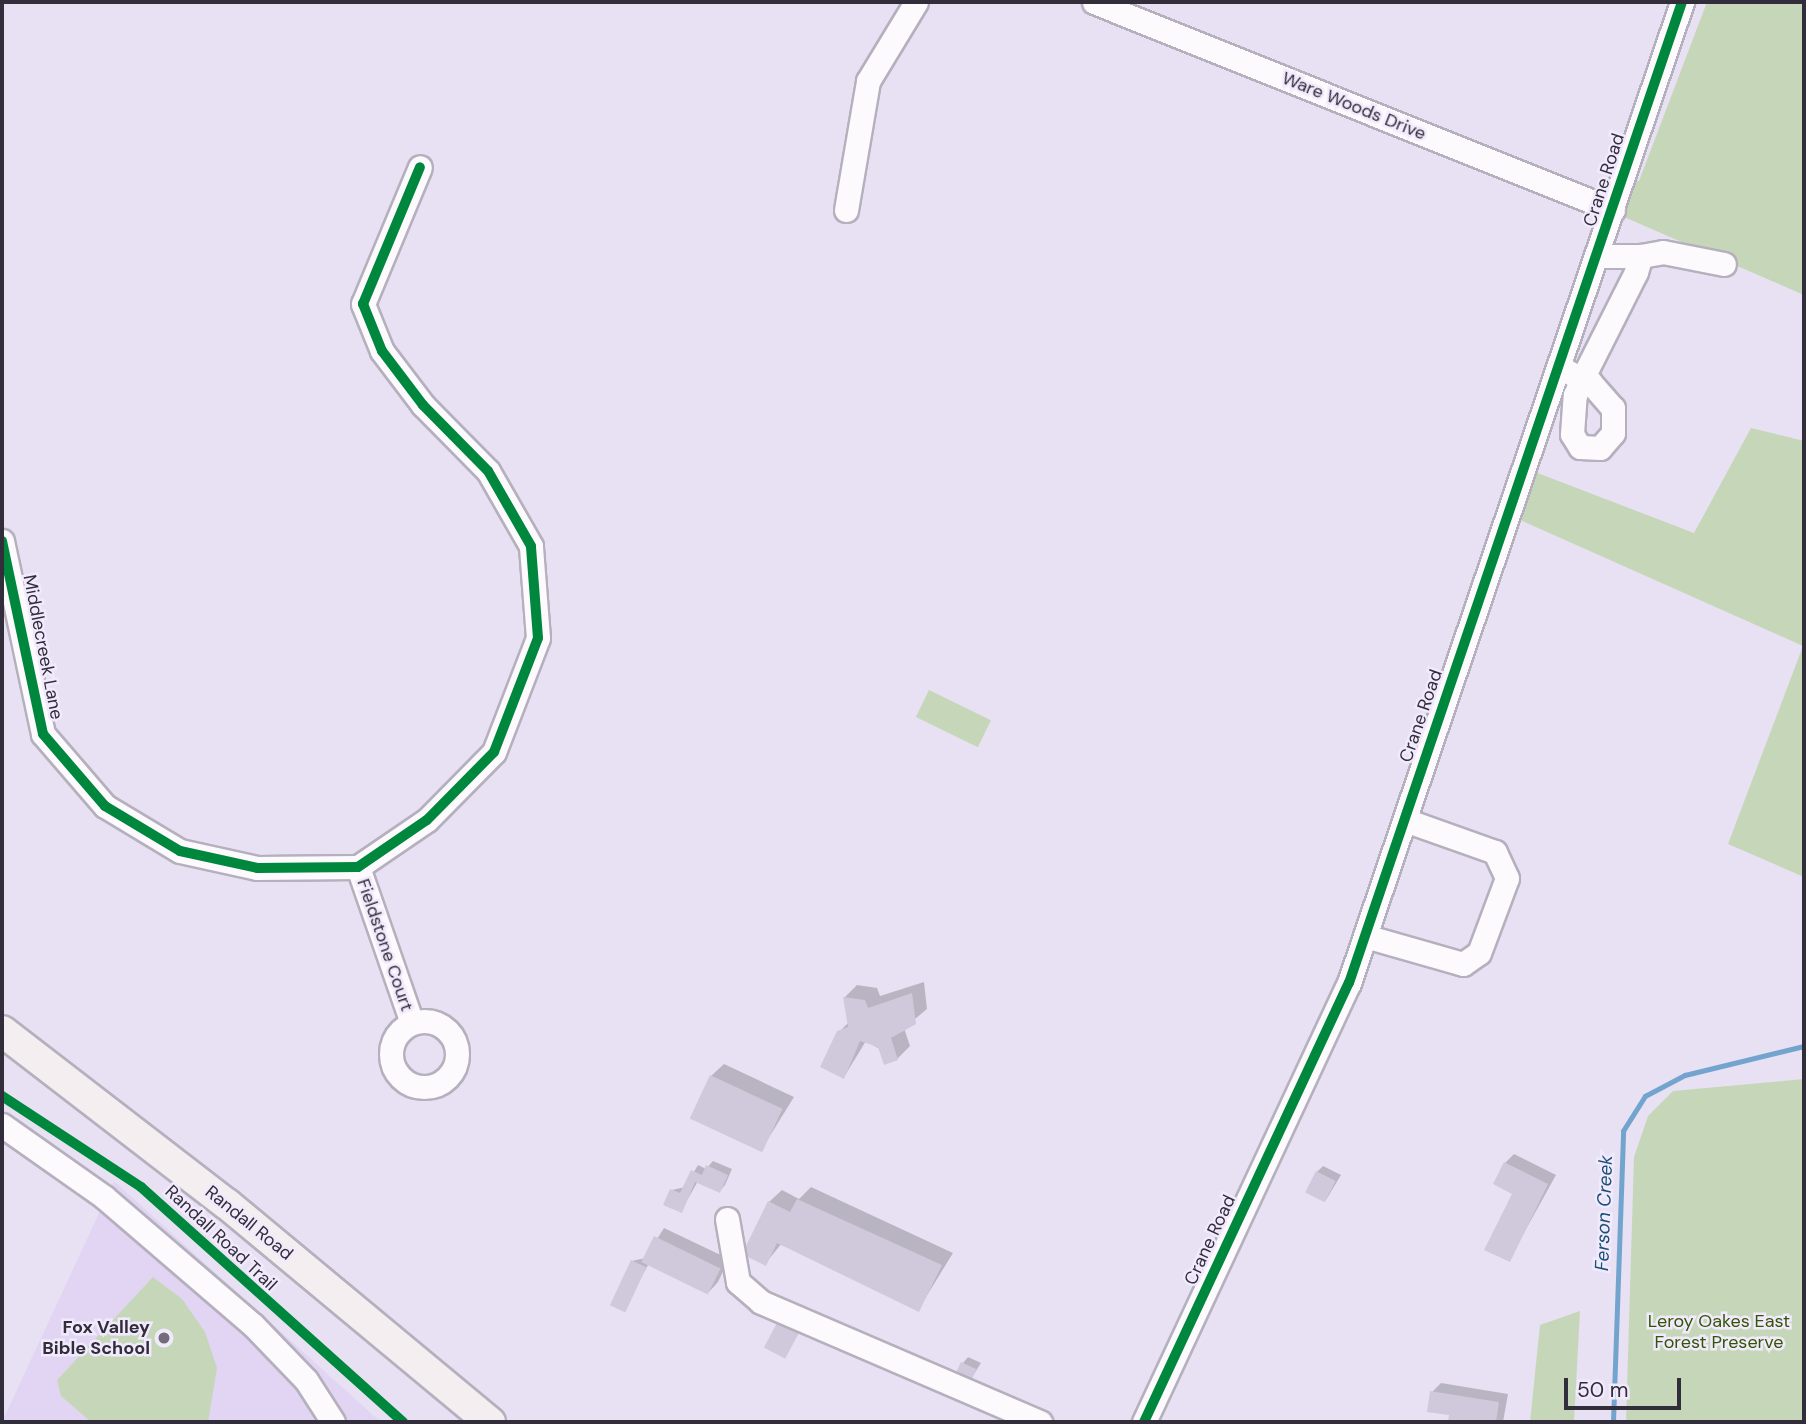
<!DOCTYPE html>
<style>
body{margin:0}
#map{position:relative;width:1806px;height:1424px;overflow:hidden;background:#e8e1f3;font-family:"DM Sans",sans-serif}
div>[style]{position:absolute}
[style*='--x']{left:calc(var(--x)*1px);top:calc(var(--y)*1px);width:calc(var(--w)*1px);rotate:calc(var(--a)*1deg)}
.built>*{inset:0;background:#e1d5f3}
.green>*{inset:0;background:#c5d7b8;transform-origin:0 0}
.shadow>*{inset:0;background:#0003}
.stream>*{height:4.5px;margin:-2.25px;padding:0 2.25px;transform-origin:2.25px;border-radius:2.25px;background:#73a4ce}
.building>*{inset:0;background:#d0c8db;transform-origin:0 0}
.roads{filter:drop-shadow(2px 0 #b5b0bd) drop-shadow(-2px 0 #b5b0bd) drop-shadow(0 2px #b5b0bd) drop-shadow(0 -2px #b5b0bd)}
.minor>*{height:23px;margin:-11.5px;padding:0 11.5px;transform-origin:11.5px;border-radius:11.5px;background:#fcfafd}
.minor>.ring{margin:-11.5px;padding:0;box-sizing:content-box;background:none;border:23px solid #fcfafd;border-radius:50%}
.major>*{height:30px;margin:-15px;padding:0 15px;transform-origin:15px;border-radius:15px;background:#f4eef0}
.cycleway>*{height:10px;margin:-5px;padding:0 5px;transform-origin:5px;border-radius:5px;background:#00873e}
.dots>*{width:19px;height:19px;translate:-50% -50%;box-sizing:border-box;border:4px solid #f1eafd;border-radius:50%}
span{translate:-50% -50%;white-space:nowrap;text-align:center;line-height:1.15;-webkit-text-stroke:5px #f1eafd;paint-order:stroke}
.street-label{font-size:18px;color:#322d3a}
.park-label{font-size:18px;color:#335503}
.poi-label{font-size:18px;color:#322d3a;font-weight:700}
.right{translate:-100% -50%;text-align:right}
.water-label{font-size:19px;color:#1b5075;font-style:italic}
.frame{position:absolute;inset:0;border:4px solid #322d3a;pointer-events:none}
.scale{position:absolute;left:1564px;top:1378px;width:117px;height:32px;box-sizing:border-box;border:4px solid #322d3a;border-top:0;padding-left:9px;font-size:21px;line-height:24px;white-space:nowrap;color:#322d3a;-webkit-text-stroke:5px #f1eafd;paint-order:stroke}
</style>
<div id="map">
<div class="built">
<div style="clip-path:polygon(114px 1181px,374px 1416px,383px 1422px,2px 1422px)"></div>
</div>
<div class="green">
<div style="clip-path:polygon(1707px 2px,1804px 2px,1804px 295px,1617px 214px,1630px 178px,1639px 181px)"></div>
<div style="clip-path:polygon(1751px 428px,1804px 441px,1804px 877px,1728px 844px,1803px 646px,1518px 519px,1535px 472px,1694px 533px)"></div>
<div style="left:929px;top:690px;width:69px;height:30px;rotate:26deg"></div>
<div style="clip-path:polygon(1804px 1079px,1804px 1422px,1626px 1422px,1634px 1157px,1648px 1116px,1673px 1091px)"></div>
<div style="clip-path:polygon(153px 1277px,182px 1299px,205px 1332px,217px 1368px,208px 1422px,91px 1422px,61px 1396px,57px 1380px)"></div>
<div style="clip-path:polygon(1580px 1311px,1574px 1422px,1530px 1422px,1540px 1325px)"></div>
</div>
<div class="shadow">
<div style="clip-path:polygon(924px 982px,927px 1009px,904px 1028px,910px 1046px,897px 1059px,866px 1041px,844px 1077px,839px 1032px,849px 1022px,844px 998px,857px 985px,877px 988px,880px 996px)"></div>
<div style="clip-path:polygon(724px 1064px,794px 1097px,761px 1150px,711px 1076px)"></div>
<div style="clip-path:polygon(1514px 1154px,1556px 1175px,1509px 1260px,1514px 1193px,1505px 1163px)"></div>
<div style="clip-path:polygon(713px 1161px,732px 1169px,725px 1185px,720px 1191px,698px 1181px,681px 1211px,672px 1190px,685px 1187px,698px 1165px,706px 1169px)"></div>
<div style="clip-path:polygon(1323px 1166px,1341px 1175px,1326px 1200px,1317px 1172px)"></div>
<div style="clip-path:polygon(811px 1187px,953px 1253px,918px 1310px,782px 1243px,765px 1264px,769px 1202px,782px 1190px,799px 1199px)"></div>
<div style="clip-path:polygon(664px 1228px,729px 1259px,718px 1282px,709px 1292px,649px 1263px,624px 1310px,632px 1261px,645px 1258px)"></div>
<div style="clip-path:polygon(780px 1322px,803px 1326px,784px 1357px)"></div>
<div style="clip-path:polygon(968px 1357px,981px 1363px,969px 1382px,963px 1363px)"></div>
<div style="clip-path:polygon(1441px 1383px,1508px 1394px,1503px 1422px,1450px 1422px,1451px 1414px,1432px 1392px)"></div>
</div>
<div class="stream">
<div style="--x:1613;--y:1422;--w:291;--a:-88"></div>
<div style="--x:1623;--y:1131;--w:41;--a:-57.8"></div>
<div style="--x:1645;--y:1096;--w:45;--a:-27.7"></div>
<div style="--x:1685;--y:1075;--w:122;--a:-13.7"></div>
</div>
<div class="building">
<div style="clip-path:polygon(912px 993px,916px 1024px,891px 1038px,898px 1060px,884px 1065px,878px 1047px,860px 1041px,844px 1079px,820px 1067px,837px 1031px,848px 1027px,843px 997px,865px 1000px,868px 1008px)"></div>
<div style="left:710px;top:1075px;width:80px;height:48px;rotate:25deg"></div>
<div style="clip-path:polygon(1504px 1162px,1548px 1184px,1510px 1262px,1484px 1250px,1512px 1194px,1493px 1184px)"></div>
<div style="clip-path:polygon(706px 1165px,728px 1175px,720px 1193px,695px 1182px,682px 1213px,663px 1205px,670px 1189px,680px 1193px,691px 1170px,702px 1175px)"></div>
<div style="left:1316px;top:1171px;width:22px;height:24px;rotate:27deg"></div>
<div style="clip-path:polygon(797px 1199px,942px 1265px,919px 1312px,777px 1243px,766px 1266px,742px 1254px,768px 1201px,790px 1212px)"></div>
<div style="left:654px;top:1236px;width:74px;height:29px;rotate:26deg"></div>
<div style="left:631px;top:1260px;width:17px;height:50px;rotate:25deg"></div>
<div style="left:778px;top:1321px;width:24px;height:30px;rotate:28deg"></div>
<div style="left:961px;top:1362px;width:17px;height:17px;rotate:25deg"></div>
<div style="clip-path:polygon(1430px 1391px,1499px 1402px,1496px 1422px,1448px 1422px,1449px 1415px,1427px 1412px)"></div>
</div>
<div class="roads">
<div class="minor">
<div style="--x:1094;--y:2;--w:559;--a:21.84"></div>
<div style="--x:846;--y:210;--w:131;--a:-80.3"></div>
<div style="--x:868;--y:81;--w:92;--a:-58.7"></div>
<div style="--x:1641;--y:256;--w:22;--a:-10"></div>
<div style="--x:1663;--y:252;--w:62;--a:11.1"></div>
<div style="--x:1559;--y:367;--w:26;--a:28"></div>
<div style="--x:1582;--y:379;--w:9;--a:21"></div>
<div style="--x:1590;--y:382;--w:35;--a:49"></div>
<div style="--x:1613;--y:408;--w:25;--a:90"></div>
<div style="--x:1613;--y:433;--w:20;--a:131"></div>
<div style="--x:1600;--y:448;--w:20;--a:-177"></div>
<div style="--x:1580;--y:447;--w:15;--a:-122"></div>
<div style="--x:1572;--y:434;--w:39;--a:-86"></div>
<div style="--x:1575;--y:395;--w:17;--a:-66"></div>
<div style="--x:1582;--y:379;--w:120;--a:-63.2"></div>
<div style="--x:1636;--y:272;--w:17;--a:-73"></div>
<div style="--x:1641;--y:256;--w:44;--a:180"></div>
<div style="--x:2;--y:541;--w:197;--a:78"></div>
<div style="--x:43;--y:734;--w:95;--a:49.3"></div>
<div style="--x:105;--y:806;--w:87;--a:31"></div>
<div style="--x:180;--y:851;--w:79;--a:12.4"></div>
<div style="--x:257;--y:868;--w:101;--a:-0.6"></div>
<div style="--x:358;--y:867;--w:83;--a:-34.3"></div>
<div style="--x:427;--y:820;--w:95;--a:-45.4"></div>
<div style="--x:494;--y:752;--w:122;--a:-68.9"></div>
<div style="--x:538;--y:638;--w:92;--a:-94.4"></div>
<div style="--x:531;--y:546;--w:86;--a:-119.8"></div>
<div style="--x:488;--y:471;--w:93;--a:-134.6"></div>
<div style="--x:423;--y:405;--w:68;--a:-127.2"></div>
<div style="--x:382;--y:351;--w:51;--a:-112"></div>
<div style="--x:363;--y:304;--w:148;--a:-67.4"></div>
<div style="--x:358;--y:867;--w:165;--a:70.9"></div>
<div style="--x:1365;--y:936;--w:102;--a:15.9"></div>
<div style="--x:1463;--y:964;--w:19;--a:-35"></div>
<div style="--x:1479;--y:953;--w:80;--a:-69.5"></div>
<div style="--x:1507;--y:878;--w:29;--a:-115"></div>
<div style="--x:1495;--y:852;--w:96;--a:-160.4"></div>
<div class="ring" style="left:391px;top:1021px;width:43px;height:43px"></div>
<div style="--x:2;--y:1125;--w:125;--a:35.2"></div>
<div style="--x:104;--y:1197;--w:196;--a:40.7"></div>
<div style="--x:253;--y:1325;--w:76;--a:46.1"></div>
<div style="--x:306;--y:1380;--w:50;--a:57.3"></div>
<div style="--x:727;--y:1219;--w:64;--a:80.1"></div>
<div style="--x:738;--y:1282;--w:30;--a:41"></div>
<div style="--x:761;--y:1302;--w:304;--a:23.3"></div>
<div style="--x:1144;--y:1422;--w:485;--a:-65"></div>
<div style="--x:1349;--y:983;--w:1036;--a:-71.25"></div>
</div>
<div class="major">
<div style="--x:2;--y:1031;--w:284;--a:37.6"></div>
<div style="--x:227;--y:1204;--w:342;--a:39.7"></div>
</div>
</div>
<div class="cycleway">
<div style="--x:2;--y:541;--w:197;--a:78"></div>
<div style="--x:43;--y:734;--w:95;--a:49.3"></div>
<div style="--x:105;--y:806;--w:87;--a:31"></div>
<div style="--x:180;--y:851;--w:79;--a:12.4"></div>
<div style="--x:257;--y:868;--w:101;--a:-0.6"></div>
<div style="--x:358;--y:867;--w:83;--a:-34.3"></div>
<div style="--x:427;--y:820;--w:95;--a:-45.4"></div>
<div style="--x:494;--y:752;--w:122;--a:-68.9"></div>
<div style="--x:538;--y:638;--w:92;--a:-94.4"></div>
<div style="--x:531;--y:546;--w:86;--a:-119.8"></div>
<div style="--x:488;--y:471;--w:93;--a:-134.6"></div>
<div style="--x:423;--y:405;--w:68;--a:-127.2"></div>
<div style="--x:382;--y:351;--w:51;--a:-112"></div>
<div style="--x:363;--y:304;--w:148;--a:-67.4"></div>
<div style="--x:2;--y:1096;--w:166;--a:33.2"></div>
<div style="--x:141;--y:1187;--w:352;--a:41.9"></div>
<div style="--x:1144;--y:1422;--w:485;--a:-65"></div>
<div style="--x:1349;--y:983;--w:1036;--a:-71.25"></div>
</div>
<div class="dots">
<div style="left:164px;top:1338px;background:#726c7b"></div>
</div>
<div class="street-label">
<span style="left:1354px;top:106px;rotate:22deg">Ware Woods Drive</span>
<span style="left:1604px;top:180px;rotate:-72deg">Crane Road</span>
<span style="left:43px;top:647px;rotate:79deg">Middlecreek Lane</span>
<span style="left:1421px;top:716px;rotate:-71deg">Crane Road</span>
<span style="left:385px;top:945px;rotate:71deg">Fieldstone Court</span>
<span style="left:249px;top:1223px;rotate:39deg">Randall Road</span>
<span style="left:221px;top:1238px;rotate:43deg">Randall Road Trail</span>
<span style="left:1210px;top:1240px;rotate:-65deg">Crane Road</span>
</div>
<div class="park-label">
<span style="left:1719px;top:1332px">Leroy Oakes East<br>Forest Preserve</span>
</div>
<div class="poi-label">
<span class="right" style="left:150px;top:1338px">Fox Valley<br>Bible School</span>
</div>
<div class="water-label">
<span style="left:1604px;top:1213px;rotate:-88deg">Ferson Creek</span>
</div>
<div class="frame"></div>
<div class="scale">50 m</div>
</div>
